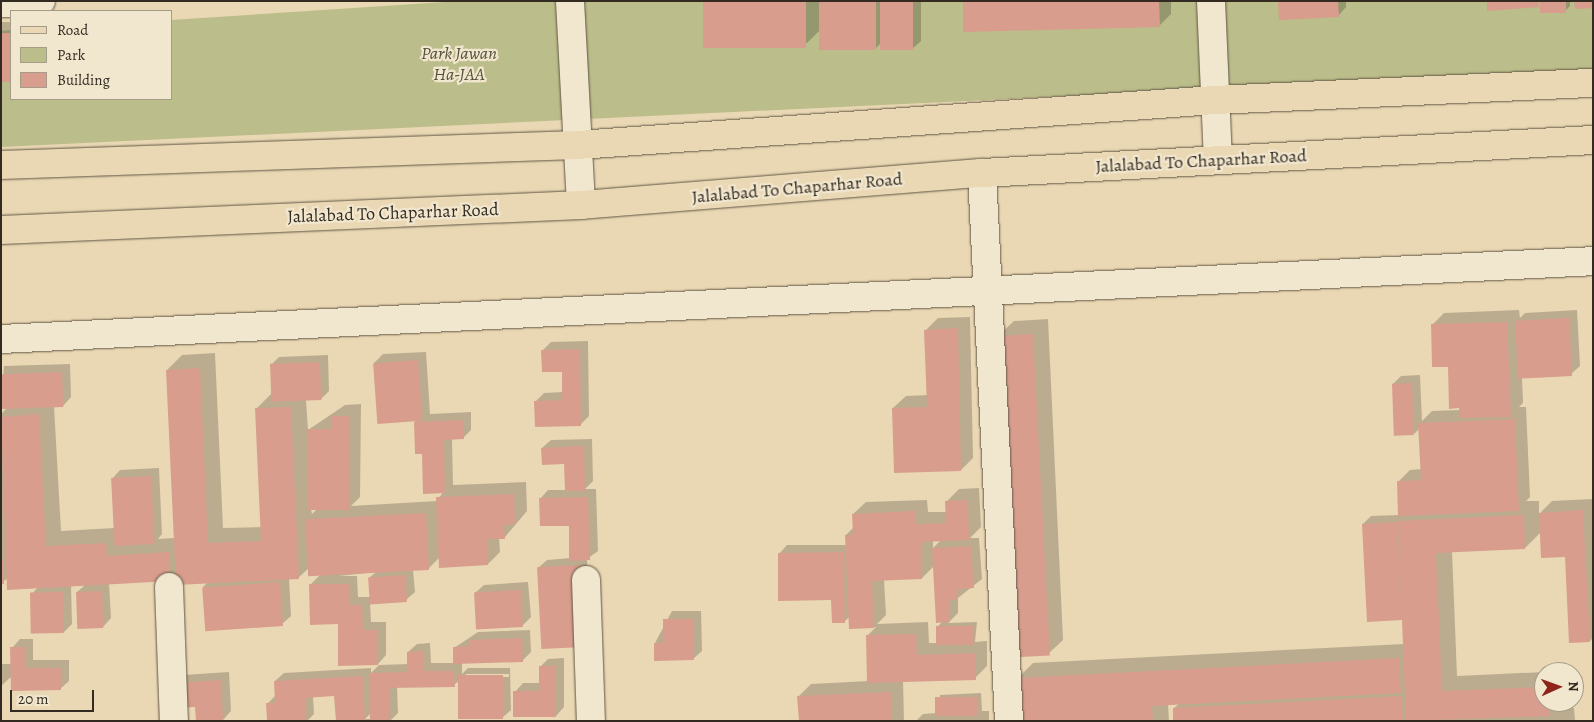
<!DOCTYPE html>
<html>
<head>
<meta charset="utf-8">
<style>
  body { margin:0 }
  #map { position:relative; width:1594px; height:722px; overflow:hidden; background:#ead8b4; font-family:Alegreya,serif }
  div>[style] { position:absolute }
  .green>* { inset:0; background:#bbbd8a }
  .shadow>* { inset:0; background:#0003; transform-origin:0 0 }
  .building>* { inset:0; background:#d89d8c; transform-origin:0 0 }
  .roads { filter:drop-shadow(0 0 1px #615646) drop-shadow(0 0 1px #615646) }
  .street>* { height:28px; margin:-14px; padding:0 14px; transform-origin:14px; border-radius:14px; background:#f1e6ce }
  .secondary>* { height:28px; margin:-14px; padding:0 14px; transform-origin:14px; border-radius:14px; background:#f1e6ce }
  .primary>* { height:28px; margin:-14px; padding:0 14px; transform-origin:14px; border-radius:14px; background:#ead8b4 }
  span { translate:-50% -50%; white-space:nowrap; text-align:center; line-height:1.15; -webkit-text-stroke:4.5px #f1e6ce; paint-order:stroke }
  .park-label { font-size:18px; color:#55503b; font-style:italic }
  .street-label { font-size:18px; color:#332b21 }
  .frame { position:absolute; inset:0; border:2px solid #332b21; pointer-events:none }
  .legend { position:absolute; left:10px; top:10px; width:162px; height:90px; box-sizing:border-box; background:#f1e6ce; border:1px solid #a59b89; margin:0; padding:6px 9px; list-style:none; font-size:15px; color:#332b21 }
  .legend li { display:flex; align-items:center; gap:10px; height:25px }
  .legend b { width:25px; border:1px solid #a59b89 }
  .north { position:absolute; left:1534px; top:662px; width:50px; height:50px; box-sizing:border-box; background:#f1e6ce; border:1px solid #a59b89; border-radius:50%; rotate:88deg; font-size:14px; font-weight:700; line-height:20px; text-align:center; color:#332b21 }
  .north::after { content:''; display:block; margin:auto; width:18px; height:22px; background:#8f2418; clip-path:polygon(50% 0,100% 100%,50% 72%,0 100%) }
  .scale { position:absolute; left:10px; top:690px; width:84px; height:22px; box-sizing:border-box; border:2px solid #332b21; border-top:0; padding-left:6px; font-size:15px; line-height:18px; white-space:nowrap; color:#332b21; -webkit-text-stroke:4px #f1e6ce; paint-order:stroke }
</style>
</head>
<body>
<div id="map">
  <div class="green">
    <div style="clip-path:polygon(460px 1px,1593px 1px,1593px 71px,1px 147px,1px 31px,11px 30px,11px 99px,171px 99px,171px 20px)"></div>
  </div>
  <div class="shadow">
    <div style="clip-path:polygon(704px 1px,921px 1px,921px 41px,912px 49px,881px 43px,876px 48px,820px 30px,807px 43px)"></div>
    <div style="clip-path:polygon(964px 1px,1171px 1px,1171px 14px,1159px 26px)"></div>
    <div style="clip-path:polygon(1279px 1px,1346px 1px,1346px 7px,1338px 16px)"></div>
    <div style="clip-path:polygon(1488px 1px,1570px 1px,1570px 6px,1566px 10px,1541px 2px)"></div>
    <div style="left:11px;top:22px;width:59px;height:10px;rotate:90deg"></div>
    <div style="clip-path:polygon(1519px 310px,1520px 318px,1525px 313px,1577px 310px,1580px 366px,1571px 374px,1522px 377px,1523px 403px,1519px 407px,1526px 407px,1530px 497px,1526px 501px,1539px 501px,1539px 514px,1552px 501px,1593px 499px,1593px 638px,1590px 641px,1566px 556px,1541px 532px,1525px 548px,1452px 551px,1457px 676px,1544px 672px,1544px 702px,1562px 702px,1554px 709px,1574px 708px,1575px 721px,1175px 721px,1174px 708px,1180px 703px,1168px 704px,1169px 721px,1020px 721px,1018px 678px,1033px 663px,1404px 644px,1403px 617px,1363px 524px,1371px 516px,1400px 515px,1398px 482px,1410px 470px,1422px 469px,1420px 428px,1414px 434px,1393px 384px,1401px 376px,1420px 375px,1422px 421px,1432px 411px,1460px 410px,1449px 366px,1432px 325px,1444px 313px)"></div>
    <div style="clip-path:polygon(970px 317px,973px 458px,961px 470px,893px 408px,906px 396px,928px 395px,926px 330px,938px 318px)"></div>
    <div style="clip-path:polygon(1048px 319px,1063px 640px,1047px 655px,998px 336px,1014px 321px)"></div>
    <div style="clip-path:polygon(588px 341px,589px 416px,581px 424px,536px 401px,544px 393px,563px 392px,563px 370px,543px 350px,551px 342px)"></div>
    <div style="clip-path:polygon(evenodd,426px 352px,430px 414px,471px 412px,471px 430px,463px 438px,452px 439px,453px 485px,526px 482px,527px 511px,505px 537px,499px 538px,500px 552px,488px 564px,440px 557px,428px 569px,413px 570px,415px 592px,406px 600px,370px 602px,371px 622px,386px 622px,386px 655px,378px 664px,311px 584px,320px 575px,309px 568px,298px 578px,289px 578px,291px 616px,282px 624px,203px 587px,208px 582px,177px 573px,170px 580px,109px 583px,111px 618px,103px 627px,77px 592px,85px 585px,71px 585px,72px 624px,64px 632px,32px 594px,38px 587px,8px 578px,1px 583px,1px 414px,8px 407px,1px 407px,4px 366px,70px 364px,71px 397px,63px 406px,54px 406px,61px 531px,114px 528px,112px 479px,120px 470px,159px 468px,162px 534px,158px 539px,175px 538px,167px 370px,182px 355px,215px 353px,223px 528px,262px 527px,256px 409px,272px 393px,271px 365px,279px 357px,328px 355px,329px 391px,321px 399px,306px 400px,308px 430px,345px 405px,361px 404px,360px 497px,351px 506px,437px 501px,443px 492px,423px 452px,416px 453px,415px 420px,374px 363px,383px 354px,426px 352px,311px 509px,317px 509px,312px 514px,311px 509px,426px 352px,376px 572px,369px 578px,370px 597px,358px 597px,357px 576px,339px 576px,376px 572px)"></div>
    <div style="clip-path:polygon(592px 439px,593px 481px,585px 489px,596px 489px,598px 551px,587px 559px,591px 638px,538px 568px,547px 560px,571px 558px,570px 524px,540px 499px,548px 490px,566px 490px,565px 463px,542px 448px,551px 440px)"></div>
    <div style="clip-path:polygon(evenodd,979px 488px,981px 527px,970px 538px,979px 538px,982px 579px,958px 598px,958px 613px,948px 623px,977px 622px,975px 642px,987px 641px,987px 666px,975px 678px,903px 680px,904px 721px,800px 721px,799px 696px,811px 684px,869px 681px,867px 636px,876px 627px,850px 628px,850px 616px,844px 622px,833px 599px,779px 554px,787px 545px,847px 545px,846px 535px,854px 527px,853px 514px,866px 502px,927px 500px,928px 512px,947px 512px,947px 501px,959px 489px,979px 488px,941px 540px,933px 548px,933px 541px,941px 540px,979px 488px,934px 566px,943px 621px,937px 627px,938px 643px,929px 643px,928px 622px,877px 624px,886px 615px,884px 580px,922px 578px,934px 566px)"></div>
    <div style="clip-path:polygon(528px 582px,531px 617px,522px 626px,475px 593px,484px 585px)"></div>
    <div style="clip-path:polygon(672px 611px,701px 611px,702px 651px,693px 659px,655px 643px)"></div>
    <div style="clip-path:polygon(evenodd,530px 630px,531px 652px,522px 661px,462px 663px,462px 674px,468px 668px,510px 668px,511px 710px,502px 718px,460px 680px,454px 685px,397px 686px,398px 713px,390px 721px,328px 721px,337px 720px,335px 695px,313px 696px,314px 714px,307px 721px,269px 721px,267px 704px,276px 695px,275px 681px,284px 673px,371px 668px,371px 673px,379px 665px,409px 664px,408px 652px,417px 644px,430px 643px,431px 663px,454px 663px,454px 648px,478px 632px,530px 630px,466px 674px,509px 674px,509px 677px,466px 677px,466px 674px,530px 630px,371px 713px,371px 719px,365px 719px,371px 713px)"></div>
    <div style="clip-path:polygon(20px 639px,33px 639px,33px 660px,69px 660px,69px 681px,60px 689px,12px 676px,1px 686px,1px 664px,12px 664px,12px 648px)"></div>
    <div style="clip-path:polygon(564px 658px,564px 707px,556px 716px,515px 692px,523px 683px,540px 683px,540px 667px,548px 659px)"></div>
    <div style="clip-path:polygon(229px 672px,231px 711px,223px 720px,197px 706px,178px 707px,184px 675px)"></div>
    <div style="clip-path:polygon(981px 693px,982px 711px,989px 711px,989px 721px,916px 721px,923px 714px,937px 713px,940px 695px)"></div>
  </div>
  <div class="building">
    <div style="left:703px;top:1px;width:103px;height:47px"></div>
    <div style="left:819px;top:1px;width:57px;height:49px"></div>
    <div style="left:880px;top:1px;width:33px;height:49px"></div>
    <div style="clip-path:polygon(963px 1px,1159px 1px,1160px 27px,963px 32px)"></div>
    <div style="clip-path:polygon(1278px 1px,1338px 1px,1339px 17px,1279px 20px)"></div>
    <div style="clip-path:polygon(1487px 1px,1538px 1px,1539px 7px,1487px 11px)"></div>
    <div style="left:1540px;top:1px;width:26px;height:12px"></div>
    <div style="clip-path:polygon(1574px 1px,1593px 1px,1593px 8px,1575px 9px)"></div>
    <div style="left:11px;top:33px;width:49px;height:10px;rotate:90deg"></div>
    <div style="left:1569px;top:318px;width:58px;height:54px;rotate:87deg"></div>
    <div style="clip-path:polygon(1507px 322px,1511px 417px,1459px 418px,1459px 408px,1449px 409px,1448px 367px,1432px 367px,1431px 324px)"></div>
    <div style="clip-path:polygon(958px 328px,961px 471px,894px 473px,892px 408px,927px 407px,924px 330px)"></div>
    <div style="left:1033px;top:334px;width:322px;height:36px;rotate:87deg"></div>
    <div style="clip-path:polygon(580px 349px,581px 426px,535px 427px,534px 401px,562px 400px,562px 372px,542px 372px,541px 350px)"></div>
    <div style="left:418px;top:360px;width:61px;height:45px;rotate:86deg"></div>
    <div style="left:320px;top:362px;width:38px;height:50px;rotate:88deg"></div>
    <div style="clip-path:polygon(200px 368px,208px 543px,261px 541px,255px 408px,291px 407px,299px 579px,176px 585px,166px 370px)"></div>
    <div style="left:62px;top:372px;width:35px;height:61px;rotate:88deg"></div>
    <div style="left:1412px;top:383px;width:52px;height:20px;rotate:88deg"></div>
    <div style="clip-path:polygon(39px 414px,46px 546px,106px 543px,107px 556px,169px 552px,171px 581px,7px 590px,1px 417px)"></div>
    <div style="clip-path:polygon(332px 416px,349px 416px,349px 510px,307px 510px,307px 429px,332px 429px)"></div>
    <div style="clip-path:polygon(1515px 419px,1519px 511px,1398px 516px,1397px 481px,1421px 480px,1418px 423px)"></div>
    <div style="clip-path:polygon(463px 420px,464px 439px,444px 440px,445px 493px,423px 494px,422px 454px,415px 454px,414px 422px)"></div>
    <div style="clip-path:polygon(584px 446px,585px 491px,565px 491px,564px 464px,542px 465px,541px 448px)"></div>
    <div style="left:151px;top:476px;width:68px;height:40px;rotate:87deg"></div>
    <div style="clip-path:polygon(514px 494px,515px 524px,504px 525px,505px 539px,487px 539px,488px 565px,439px 568px,436px 497px)"></div>
    <div style="clip-path:polygon(588px 497px,590px 560px,569px 561px,569px 526px,540px 526px,539px 498px)"></div>
    <div style="clip-path:polygon(968px 500px,969px 540px,921px 542px,922px 579px,872px 581px,874px 628px,849px 629px,845px 535px,853px 534px,852px 514px,915px 511px,916px 524px,946px 523px,945px 501px)"></div>
    <div style="clip-path:polygon(1583px 510px,1590px 642px,1569px 643px,1565px 557px,1541px 558px,1539px 513px)"></div>
    <div style="left:426px;top:513px;width:57px;height:121px;rotate:87deg"></div>
    <div style="clip-path:polygon(1524px 515px,1525px 549px,1436px 553px,1442px 691px,1544px 687px,1550px 716px,1406px 721px,1402px 620px,1367px 622px,1362px 524px,1397px 522px,1402px 617px,1398px 521px)"></div>
    <div style="clip-path:polygon(971px 546px,974px 588px,957px 589px,958px 599px,950px 600px,950px 622px,936px 623px,932px 548px)"></div>
    <div style="clip-path:polygon(844px 552px,845px 623px,832px 623px,831px 600px,778px 601px,778px 553px)"></div>
    <div style="clip-path:polygon(1px 561px,3px 561px,4px 584px,1px 584px)"></div>
    <div style="left:579px;top:565px;width:82px;height:42px;rotate:87deg"></div>
    <div style="left:405px;top:575px;width:27px;height:37px;rotate:86deg"></div>
    <div style="left:280px;top:582px;width:44px;height:78px;rotate:86deg"></div>
    <div style="clip-path:polygon(309px 584px,349px 584px,350px 605px,362px 605px,363px 630px,378px 630px,378px 665px,338px 666px,338px 624px,310px 625px)"></div>
    <div style="left:521px;top:590px;width:37px;height:47px;rotate:87deg"></div>
    <div style="left:102px;top:591px;width:37px;height:26px;rotate:88deg"></div>
    <div style="left:63px;top:592px;width:41px;height:33px;rotate:89deg"></div>
    <div style="clip-path:polygon(663px 619px,693px 619px,694px 660px,654px 661px,654px 643px,663px 643px)"></div>
    <div style="left:936px;top:626px;width:38px;height:19px"></div>
    <div style="clip-path:polygon(916px 634px,917px 655px,975px 653px,976px 680px,867px 683px,866px 635px)"></div>
    <div style="clip-path:polygon(522px 638px,523px 662px,453px 664px,453px 647px,469px 646px,469px 640px)"></div>
    <div style="clip-path:polygon(10px 647px,25px 647px,26px 668px,61px 668px,61px 690px,11px 691px)"></div>
    <div style="clip-path:polygon(423px 651px,423px 671px,454px 671px,455px 687px,389px 688px,390px 721px,370px 721px,369px 673px,407px 672px,407px 652px)"></div>
    <div style="clip-path:polygon(1399px 658px,1401px 693px,1152px 706px,1153px 721px,1019px 721px,1017px 678px)"></div>
    <div style="clip-path:polygon(539px 666px,556px 666px,556px 717px,513px 717px,513px 691px,539px 691px)"></div>
    <div style="left:503px;top:675px;width:44px;height:45px;rotate:90deg"></div>
    <div style="clip-path:polygon(363px 676px,365px 721px,336px 721px,334px 696px,305px 698px,306px 721px,267px 721px,266px 703px,275px 703px,274px 681px)"></div>
    <div style="clip-path:polygon(221px 680px,223px 721px,196px 721px,195px 707px,176px 708px,175px 683px)"></div>
    <div style="clip-path:polygon(891px 692px,892px 721px,799px 721px,797px 696px)"></div>
    <div style="clip-path:polygon(1402px 696px,1403px 721px,1173px 721px,1173px 708px)"></div>
    <div style="left:978px;top:697px;width:19px;height:43px;rotate:90deg"></div>
  </div>
  <div class="roads">
    <div class="street">
      <div style="left:570px;top:1px;width:204px;rotate:86.9deg"></div>
      <div style="left:1px;top:3px;width:40px;rotate:-2.9deg"></div>
      <div style="left:982px;top:173px;width:549px;rotate:87.18deg"></div>
      <div style="left:1px;top:339px;width:1594px;rotate:-2.8deg"></div>
      <div style="left:586px;top:580px;width:141px;rotate:88deg"></div>
      <div style="left:169px;top:587px;width:134px;rotate:87.9deg"></div>
    </div>
    <div class="secondary">
      <div style="left:1211px;top:1px;width:159px;rotate:87.5deg"></div>
    </div>
    <div class="primary">
      <div style="left:1px;top:165px;width:577px;rotate:-1.99deg"></div>
      <div style="left:578px;top:145px;width:639px;rotate:-4.04deg"></div>
      <div style="left:1215px;top:100px;width:378px;rotate:-2.6deg"></div>
      <div style="left:1px;top:230px;width:581px;rotate:-2.47deg"></div>
      <div style="left:581px;top:205px;width:402px;rotate:-4.6deg"></div>
      <div style="left:982px;top:173px;width:612px;rotate:-3.09deg"></div>
    </div>
  </div>
  <div class="park-label">
    <span style="left:459px;top:64px">Park Jawan<br>Ha-JAA</span>
  </div>
  <div class="street-label">
    <span style="left:1201px;top:161px;rotate:-3deg">Jalalabad To Chaparhar Road</span>
    <span style="left:797px;top:188px;rotate:-5deg">Jalalabad To Chaparhar Road</span>
    <span style="left:393px;top:213px;rotate:-2deg">Jalalabad To Chaparhar Road</span>
  </div>
  <div class="frame"></div>
  <ul class="legend">
  <li><b style="height:6px;background:#ead8b4"></b>Road</li>
  <li><b style="height:14px;background:#bbbd8a"></b>Park</li>
  <li><b style="height:14px;background:#d89d8c"></b>Building</li>
  </ul>
  <div class="north">N</div>
  <div class="scale">20 m</div>
</div>
</body>
</html>
